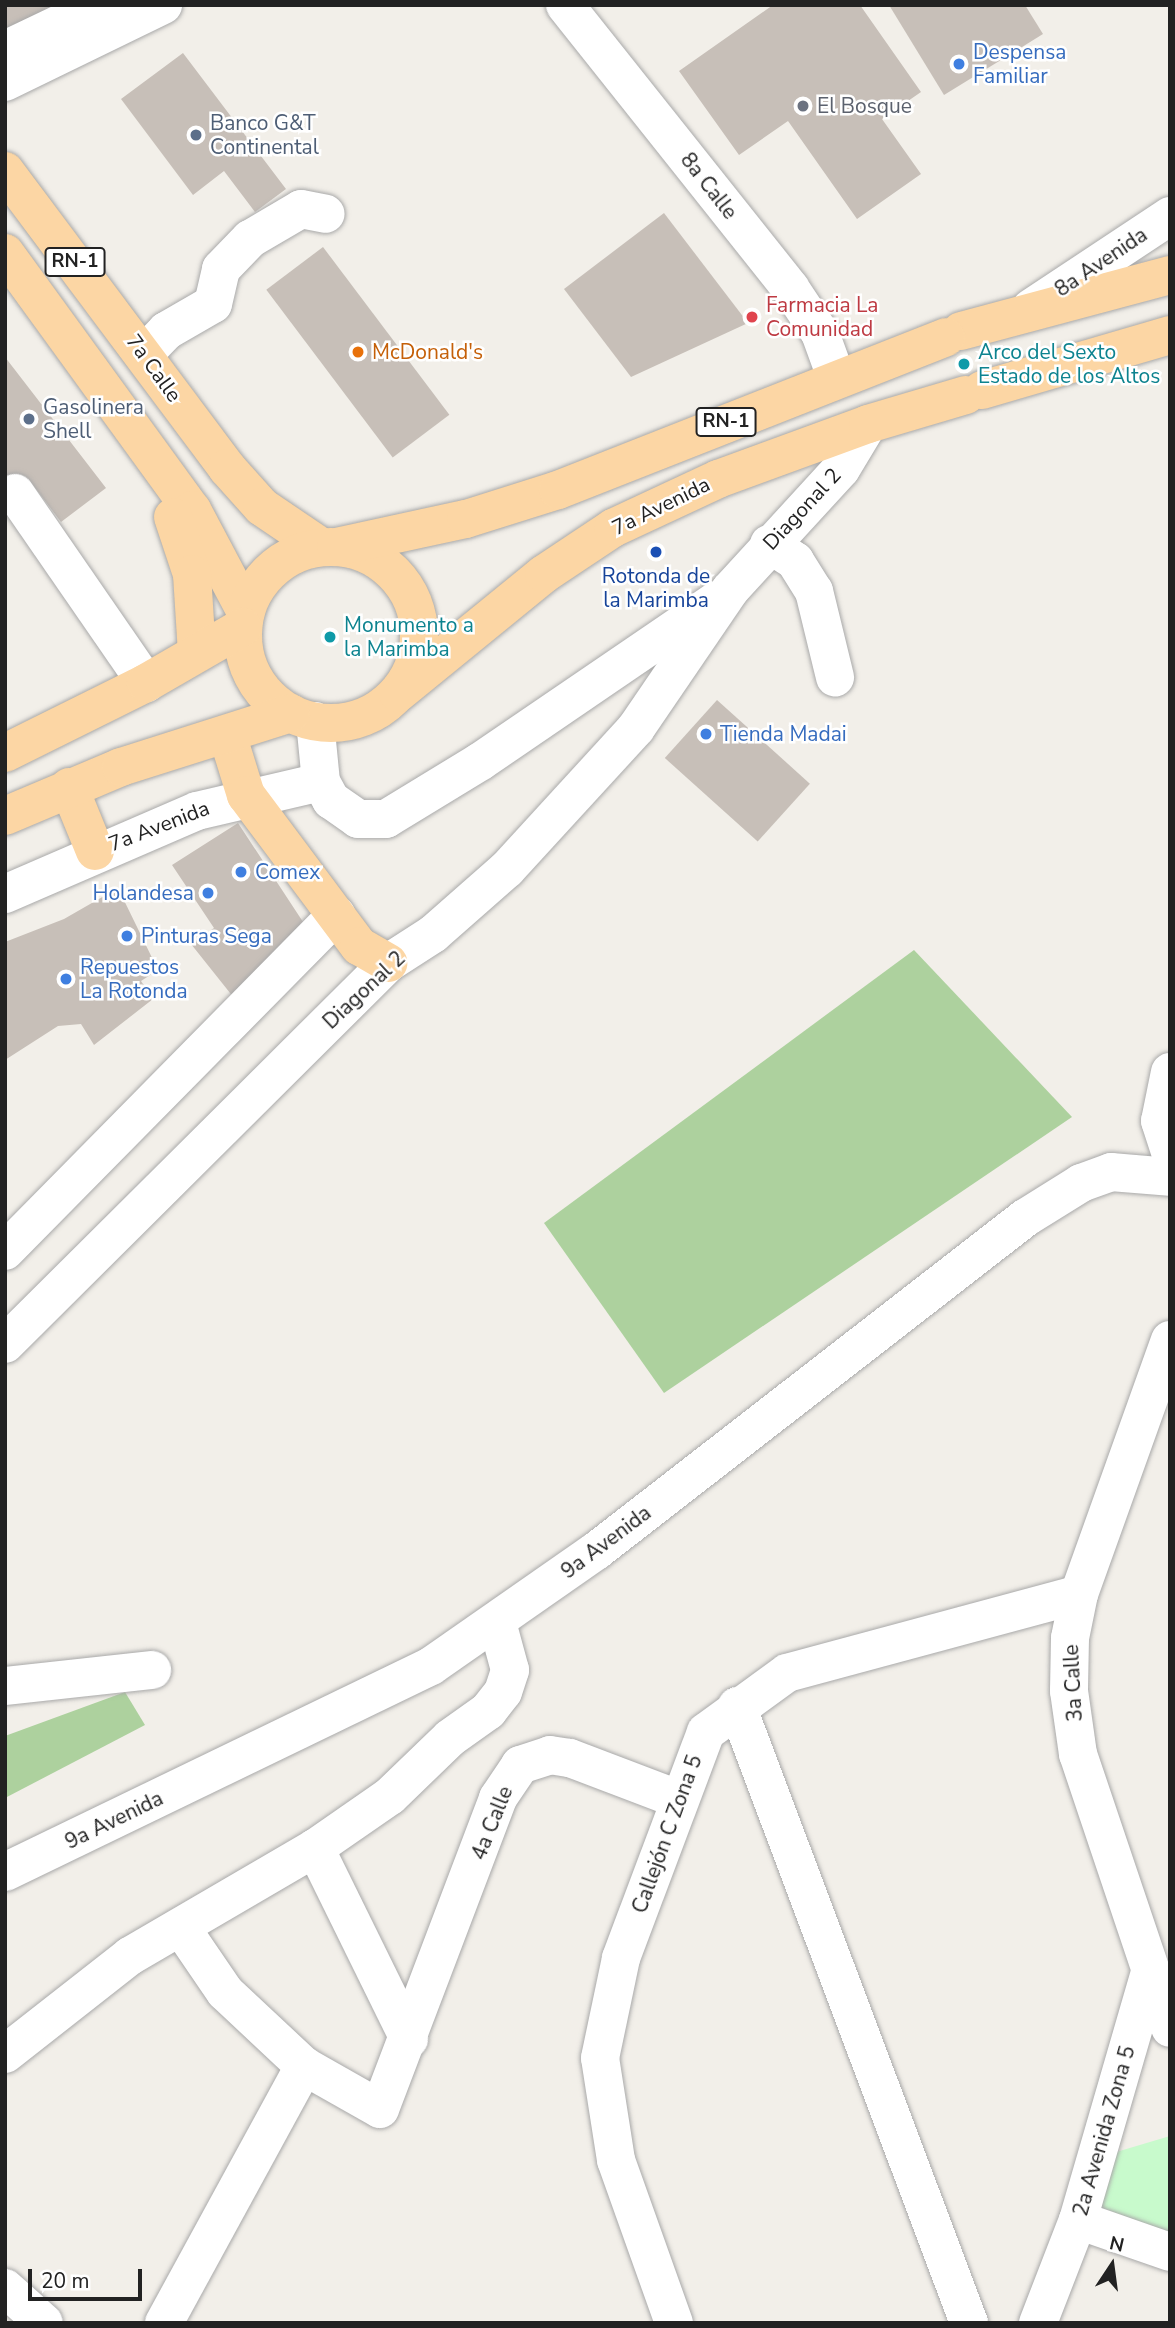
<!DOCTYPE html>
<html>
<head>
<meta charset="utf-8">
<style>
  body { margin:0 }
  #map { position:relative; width:1175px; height:2328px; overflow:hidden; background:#f2efe9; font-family:"Nunito Sans",sans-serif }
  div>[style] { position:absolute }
  .forest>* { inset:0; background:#add19e }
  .park>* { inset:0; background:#c8facc }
  .building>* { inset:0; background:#c7bfb8; transform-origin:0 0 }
  .roads { filter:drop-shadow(0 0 2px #a9a9a9) drop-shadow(0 0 2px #a9a9a9) }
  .minor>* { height:38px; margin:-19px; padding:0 19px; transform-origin:19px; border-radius:19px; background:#fff }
  .major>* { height:38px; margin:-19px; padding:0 19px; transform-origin:19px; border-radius:19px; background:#fcd6a4 }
  .major>.ring { margin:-19px; padding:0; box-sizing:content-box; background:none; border:38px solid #fcd6a4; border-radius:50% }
  .dots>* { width:19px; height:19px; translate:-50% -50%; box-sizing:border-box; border:4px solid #fff; border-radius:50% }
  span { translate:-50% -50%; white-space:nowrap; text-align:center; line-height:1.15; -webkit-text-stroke:5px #fff; paint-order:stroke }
  .shield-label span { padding:2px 5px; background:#fff; border:2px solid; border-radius:5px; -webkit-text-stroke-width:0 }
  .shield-label { font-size:19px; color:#222; font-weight:700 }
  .shop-label { font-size:21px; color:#366cbe }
  .left { translate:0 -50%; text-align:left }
  .right { translate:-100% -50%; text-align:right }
  .worship-label { font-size:21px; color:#5b616d }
  .service-label { font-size:21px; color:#4e5e75 }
  .street-label { font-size:21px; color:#222 }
  .health-label { font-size:21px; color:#be3a42 }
  .food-label { font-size:21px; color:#c56008 }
  .culture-label { font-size:21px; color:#0d838f }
  .transit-label { font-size:21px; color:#164399 }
  .frame { position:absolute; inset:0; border:7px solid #222; pointer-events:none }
  .north { position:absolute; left:1077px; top:2230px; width:70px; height:70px; -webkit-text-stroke:5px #fff; paint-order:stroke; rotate:13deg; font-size:19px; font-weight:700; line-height:28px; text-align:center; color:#222 }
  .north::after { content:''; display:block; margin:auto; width:24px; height:32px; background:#222; clip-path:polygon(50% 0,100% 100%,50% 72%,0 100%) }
  .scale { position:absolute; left:28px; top:2269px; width:114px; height:32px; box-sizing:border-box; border:4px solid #222; border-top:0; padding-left:9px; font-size:21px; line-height:24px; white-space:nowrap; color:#222; -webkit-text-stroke:5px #fff; paint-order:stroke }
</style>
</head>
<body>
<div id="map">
  <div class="forest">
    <div style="clip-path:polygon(914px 950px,1072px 1117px,664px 1393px,544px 1223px)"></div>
    <div style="clip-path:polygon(125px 1692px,145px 1725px,5px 1798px,5px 1736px)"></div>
  </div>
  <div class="park">
    <div style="clip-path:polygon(1170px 2136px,1170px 2233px,1097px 2206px,1113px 2153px)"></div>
  </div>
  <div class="building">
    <div style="clip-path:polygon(5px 5px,57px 5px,5px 35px)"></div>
    <div style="clip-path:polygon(773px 5px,860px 5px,921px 92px,882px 119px,921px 174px,857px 219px,788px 121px,739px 155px,679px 71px)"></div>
    <div style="clip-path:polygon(889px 5px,1025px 5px,1043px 34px,944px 95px)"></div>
    <div style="clip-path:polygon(183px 53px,286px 189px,255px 212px,224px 171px,193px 195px,121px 99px)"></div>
    <div style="clip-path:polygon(664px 213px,748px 323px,631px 377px,564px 289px)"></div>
    <div style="left:323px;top:247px;width:210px;height:71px;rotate:53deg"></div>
    <div style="clip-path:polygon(5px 357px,106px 488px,61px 522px,30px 481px,5px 501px)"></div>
    <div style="left:717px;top:700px;width:125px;height:78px;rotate:42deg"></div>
    <div style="clip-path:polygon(238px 823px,307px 928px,238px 1003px,191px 944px,214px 928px,172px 865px)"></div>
    <div style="clip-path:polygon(118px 888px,158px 970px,141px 981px,153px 999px,94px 1045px,81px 1024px,58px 1026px,5px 1060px,5px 942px,64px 919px)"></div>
  </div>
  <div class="roads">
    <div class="minor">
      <div style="left:565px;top:5px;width:362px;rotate:51.5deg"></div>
      <div style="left:790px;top:288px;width:54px;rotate:56.3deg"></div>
      <div style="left:820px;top:333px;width:47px;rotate:70deg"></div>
      <div style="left:5px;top:50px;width:104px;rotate:-25.6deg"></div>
      <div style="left:5px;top:82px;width:176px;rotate:-26deg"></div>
      <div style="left:1031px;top:308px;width:167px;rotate:-33.5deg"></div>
      <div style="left:144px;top:354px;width:32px;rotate:-46deg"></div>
      <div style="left:166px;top:331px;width:54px;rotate:-29.9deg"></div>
      <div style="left:213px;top:304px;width:36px;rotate:-77deg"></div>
      <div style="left:221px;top:269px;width:42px;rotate:-46deg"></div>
      <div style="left:250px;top:239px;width:59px;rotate:-30.5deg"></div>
      <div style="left:301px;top:209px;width:25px;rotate:11deg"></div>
      <div style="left:15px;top:493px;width:231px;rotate:55.4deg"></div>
      <div style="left:769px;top:544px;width:31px;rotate:33deg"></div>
      <div style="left:795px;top:561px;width:36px;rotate:58deg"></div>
      <div style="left:814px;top:591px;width:89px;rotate:76.3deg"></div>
      <div style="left:315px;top:721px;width:61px;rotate:84.4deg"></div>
      <div style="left:321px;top:782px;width:21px;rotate:61deg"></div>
      <div style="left:331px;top:800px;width:33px;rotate:35deg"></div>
      <div style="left:358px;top:819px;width:28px"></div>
      <div style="left:386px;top:819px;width:111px;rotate:-31.4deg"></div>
      <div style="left:481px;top:761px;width:286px;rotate:-34.3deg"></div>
      <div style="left:5px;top:894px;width:209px;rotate:-23.4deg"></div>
      <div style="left:197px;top:811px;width:127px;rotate:-13.2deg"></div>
      <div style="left:1170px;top:1072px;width:50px;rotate:101.5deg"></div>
      <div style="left:1160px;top:1121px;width:32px;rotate:72deg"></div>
      <div style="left:5px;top:1251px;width:472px;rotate:-45.4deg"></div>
      <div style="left:1170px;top:1340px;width:270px;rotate:109.7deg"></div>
      <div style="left:1079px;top:1594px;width:45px;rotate:101.6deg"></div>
      <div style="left:1070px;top:1638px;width:53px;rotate:91.1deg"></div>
      <div style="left:1069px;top:1691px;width:64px;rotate:81.9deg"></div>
      <div style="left:1078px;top:1754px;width:289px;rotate:71.4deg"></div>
      <div style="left:5px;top:1344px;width:540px;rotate:-44.85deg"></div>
      <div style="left:388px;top:963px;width:54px;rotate:-32.8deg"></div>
      <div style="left:433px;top:934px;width:98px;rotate:-41.3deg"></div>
      <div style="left:507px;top:869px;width:191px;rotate:-47.5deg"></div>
      <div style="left:636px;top:728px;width:167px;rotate:-55.7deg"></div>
      <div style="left:730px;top:590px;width:164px;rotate:-47.5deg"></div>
      <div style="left:841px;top:469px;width:52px;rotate:-59deg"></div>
      <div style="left:5px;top:1686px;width:148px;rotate:-6.2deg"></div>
      <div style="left:737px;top:1706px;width:659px;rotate:69.39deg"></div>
      <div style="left:315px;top:1848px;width:213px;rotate:63.8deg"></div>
      <div style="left:5px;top:1872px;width:473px;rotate:-25.8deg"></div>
      <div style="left:431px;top:1666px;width:201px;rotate:-34.9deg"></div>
      <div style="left:596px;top:1551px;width:543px;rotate:-37.82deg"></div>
      <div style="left:1025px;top:1218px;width:66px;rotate:-32deg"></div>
      <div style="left:1081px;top:1183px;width:32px;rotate:-20deg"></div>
      <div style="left:1111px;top:1172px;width:59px;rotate:4.8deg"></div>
      <div style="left:182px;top:1929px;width:76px;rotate:55.7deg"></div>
      <div style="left:225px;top:1992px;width:108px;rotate:43.1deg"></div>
      <div style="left:304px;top:2066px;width:87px;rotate:29.5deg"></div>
      <div style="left:380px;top:2109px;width:333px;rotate:-69.2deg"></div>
      <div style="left:498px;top:1798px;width:40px;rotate:-56deg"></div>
      <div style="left:520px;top:1765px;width:32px;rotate:-18deg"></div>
      <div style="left:550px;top:1755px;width:20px;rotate:9deg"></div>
      <div style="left:570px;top:1758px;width:116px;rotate:20.8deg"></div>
      <div style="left:5px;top:2054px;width:159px;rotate:-38.1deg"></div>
      <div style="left:130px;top:1956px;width:214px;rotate:-30.3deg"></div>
      <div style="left:315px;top:1848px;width:91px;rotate:-34.7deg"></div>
      <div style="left:390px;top:1796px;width:83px;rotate:-44deg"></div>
      <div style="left:450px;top:1738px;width:47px;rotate:-35.4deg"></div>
      <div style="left:488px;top:1711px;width:24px;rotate:-52deg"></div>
      <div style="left:503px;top:1692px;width:23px;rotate:-72deg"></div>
      <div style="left:510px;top:1670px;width:50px;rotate:-105.2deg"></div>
      <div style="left:1078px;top:2220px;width:97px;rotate:19.2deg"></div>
      <div style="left:5px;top:2288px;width:52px;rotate:41.9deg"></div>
      <div style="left:164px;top:2323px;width:293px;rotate:-61.4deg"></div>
      <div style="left:674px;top:2323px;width:173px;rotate:-109.6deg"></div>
      <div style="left:616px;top:2160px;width:103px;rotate:-98.9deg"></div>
      <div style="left:600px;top:2058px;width:102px;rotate:-78.1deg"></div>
      <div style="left:621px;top:1958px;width:241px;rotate:-69.4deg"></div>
      <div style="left:706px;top:1732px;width:100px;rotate:-36.1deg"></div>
      <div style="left:787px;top:1673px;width:302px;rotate:-15.1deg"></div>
      <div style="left:1038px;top:2323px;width:110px;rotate:-68.8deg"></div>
      <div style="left:1078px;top:2220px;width:254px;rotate:-73.8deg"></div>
    </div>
    <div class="major">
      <div style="left:5px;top:171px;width:371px;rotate:53.2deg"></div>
      <div style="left:227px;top:468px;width:52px;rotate:48.1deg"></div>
      <div style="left:262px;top:507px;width:71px;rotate:34.1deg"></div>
      <div style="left:5px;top:253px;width:318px;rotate:54deg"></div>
      <div style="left:192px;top:510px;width:115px;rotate:62.1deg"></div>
      <div style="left:961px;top:331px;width:216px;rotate:-15deg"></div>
      <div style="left:982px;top:390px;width:196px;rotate:-16.3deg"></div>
      <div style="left:173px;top:517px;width:60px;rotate:71.6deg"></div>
      <div style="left:192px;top:574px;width:79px;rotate:86.4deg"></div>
      <div class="ring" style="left:243px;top:547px;width:138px;height:138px"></div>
      <div style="left:336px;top:547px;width:133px;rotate:-12.2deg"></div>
      <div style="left:466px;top:519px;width:96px;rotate:-17.5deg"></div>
      <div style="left:558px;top:490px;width:417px;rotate:-21.5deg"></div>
      <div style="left:398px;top:693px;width:188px;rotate:-39.2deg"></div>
      <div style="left:544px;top:574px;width:83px;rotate:-33.7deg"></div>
      <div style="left:613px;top:528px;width:116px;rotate:-25deg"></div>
      <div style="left:718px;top:479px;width:160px;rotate:-20.1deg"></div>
      <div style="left:868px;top:424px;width:102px;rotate:-16.5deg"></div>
      <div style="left:228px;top:737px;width:61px;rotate:72.8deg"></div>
      <div style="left:246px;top:795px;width:189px;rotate:53.2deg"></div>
      <div style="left:359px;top:946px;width:34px;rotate:30deg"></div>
      <div style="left:5px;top:753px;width:157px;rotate:-26.4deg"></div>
      <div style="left:146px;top:683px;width:112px;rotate:-30deg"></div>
      <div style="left:69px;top:787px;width:69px;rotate:67.9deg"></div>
      <div style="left:5px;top:816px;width:126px;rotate:-22.9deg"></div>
      <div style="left:121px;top:767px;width:178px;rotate:-17.6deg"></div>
    </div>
  </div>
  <div class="dots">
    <div style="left:959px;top:64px;background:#3f7fe0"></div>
    <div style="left:803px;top:106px;background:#6b7280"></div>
    <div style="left:196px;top:135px;background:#5c6f8a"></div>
    <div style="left:752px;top:317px;background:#e0444e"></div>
    <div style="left:358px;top:352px;background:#e8710a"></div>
    <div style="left:964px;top:364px;background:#0f9aa8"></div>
    <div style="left:29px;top:419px;background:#5c6f8a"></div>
    <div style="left:656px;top:552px;background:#1a4fb4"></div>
    <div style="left:330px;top:637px;background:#0f9aa8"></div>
    <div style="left:706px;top:734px;background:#3f7fe0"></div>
    <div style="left:241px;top:872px;background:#3f7fe0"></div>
    <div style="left:208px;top:893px;background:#3f7fe0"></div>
    <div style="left:127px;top:936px;background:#3f7fe0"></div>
    <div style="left:66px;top:979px;background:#3f7fe0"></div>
  </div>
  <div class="shield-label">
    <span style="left:75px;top:262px">RN-1</span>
    <span style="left:726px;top:422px">RN-1</span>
  </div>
  <div class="shop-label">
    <span class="left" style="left:973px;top:64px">Despensa<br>Familiar</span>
    <span class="left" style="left:720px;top:734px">Tienda Madai</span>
    <span class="left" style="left:255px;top:872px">Comex</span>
    <span class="right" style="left:194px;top:893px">Holandesa</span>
    <span class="left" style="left:141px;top:936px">Pinturas Sega</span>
    <span class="left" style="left:80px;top:979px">Repuestos<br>La Rotonda</span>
  </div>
  <div class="worship-label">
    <span class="left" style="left:817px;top:106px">El Bosque</span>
  </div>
  <div class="service-label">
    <span class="left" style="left:210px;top:135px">Banco G&amp;T<br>Continental</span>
    <span class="left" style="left:43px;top:419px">Gasolinera<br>Shell</span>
  </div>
  <div class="street-label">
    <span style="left:709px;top:186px;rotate:52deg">8a Calle</span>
    <span style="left:1101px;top:262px;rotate:-34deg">8a Avenida</span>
    <span style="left:154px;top:368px;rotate:54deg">7a Calle</span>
    <span style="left:661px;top:506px;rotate:-26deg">7a Avenida</span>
    <span style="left:802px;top:509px;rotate:-47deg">Diagonal 2</span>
    <span style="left:159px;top:826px;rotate:-21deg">7a Avenida</span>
    <span style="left:364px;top:990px;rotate:-43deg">Diagonal 2</span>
    <span style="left:606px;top:1542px;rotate:-37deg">9a Avenida</span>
    <span style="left:1073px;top:1683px;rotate:-93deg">3a Calle</span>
    <span style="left:114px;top:1820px;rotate:-26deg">9a Avenida</span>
    <span style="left:492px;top:1823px;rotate:-68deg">4a Calle</span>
    <span style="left:667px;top:1834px;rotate:-70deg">Callejón C Zona 5</span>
    <span style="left:1104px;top:2131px;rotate:-74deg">2a Avenida Zona 5</span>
  </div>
  <div class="health-label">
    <span class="left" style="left:766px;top:317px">Farmacia La<br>Comunidad</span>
  </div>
  <div class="food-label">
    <span class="left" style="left:372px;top:352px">McDonald's</span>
  </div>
  <div class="culture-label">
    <span class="left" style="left:978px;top:364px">Arco del Sexto<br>Estado de los Altos</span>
    <span class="left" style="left:344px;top:637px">Monumento a<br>la Marimba</span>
  </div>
  <div class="transit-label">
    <span style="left:656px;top:588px">Rotonda de<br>la Marimba</span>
  </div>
  <div class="frame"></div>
  <div class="north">N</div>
  <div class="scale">20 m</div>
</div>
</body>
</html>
